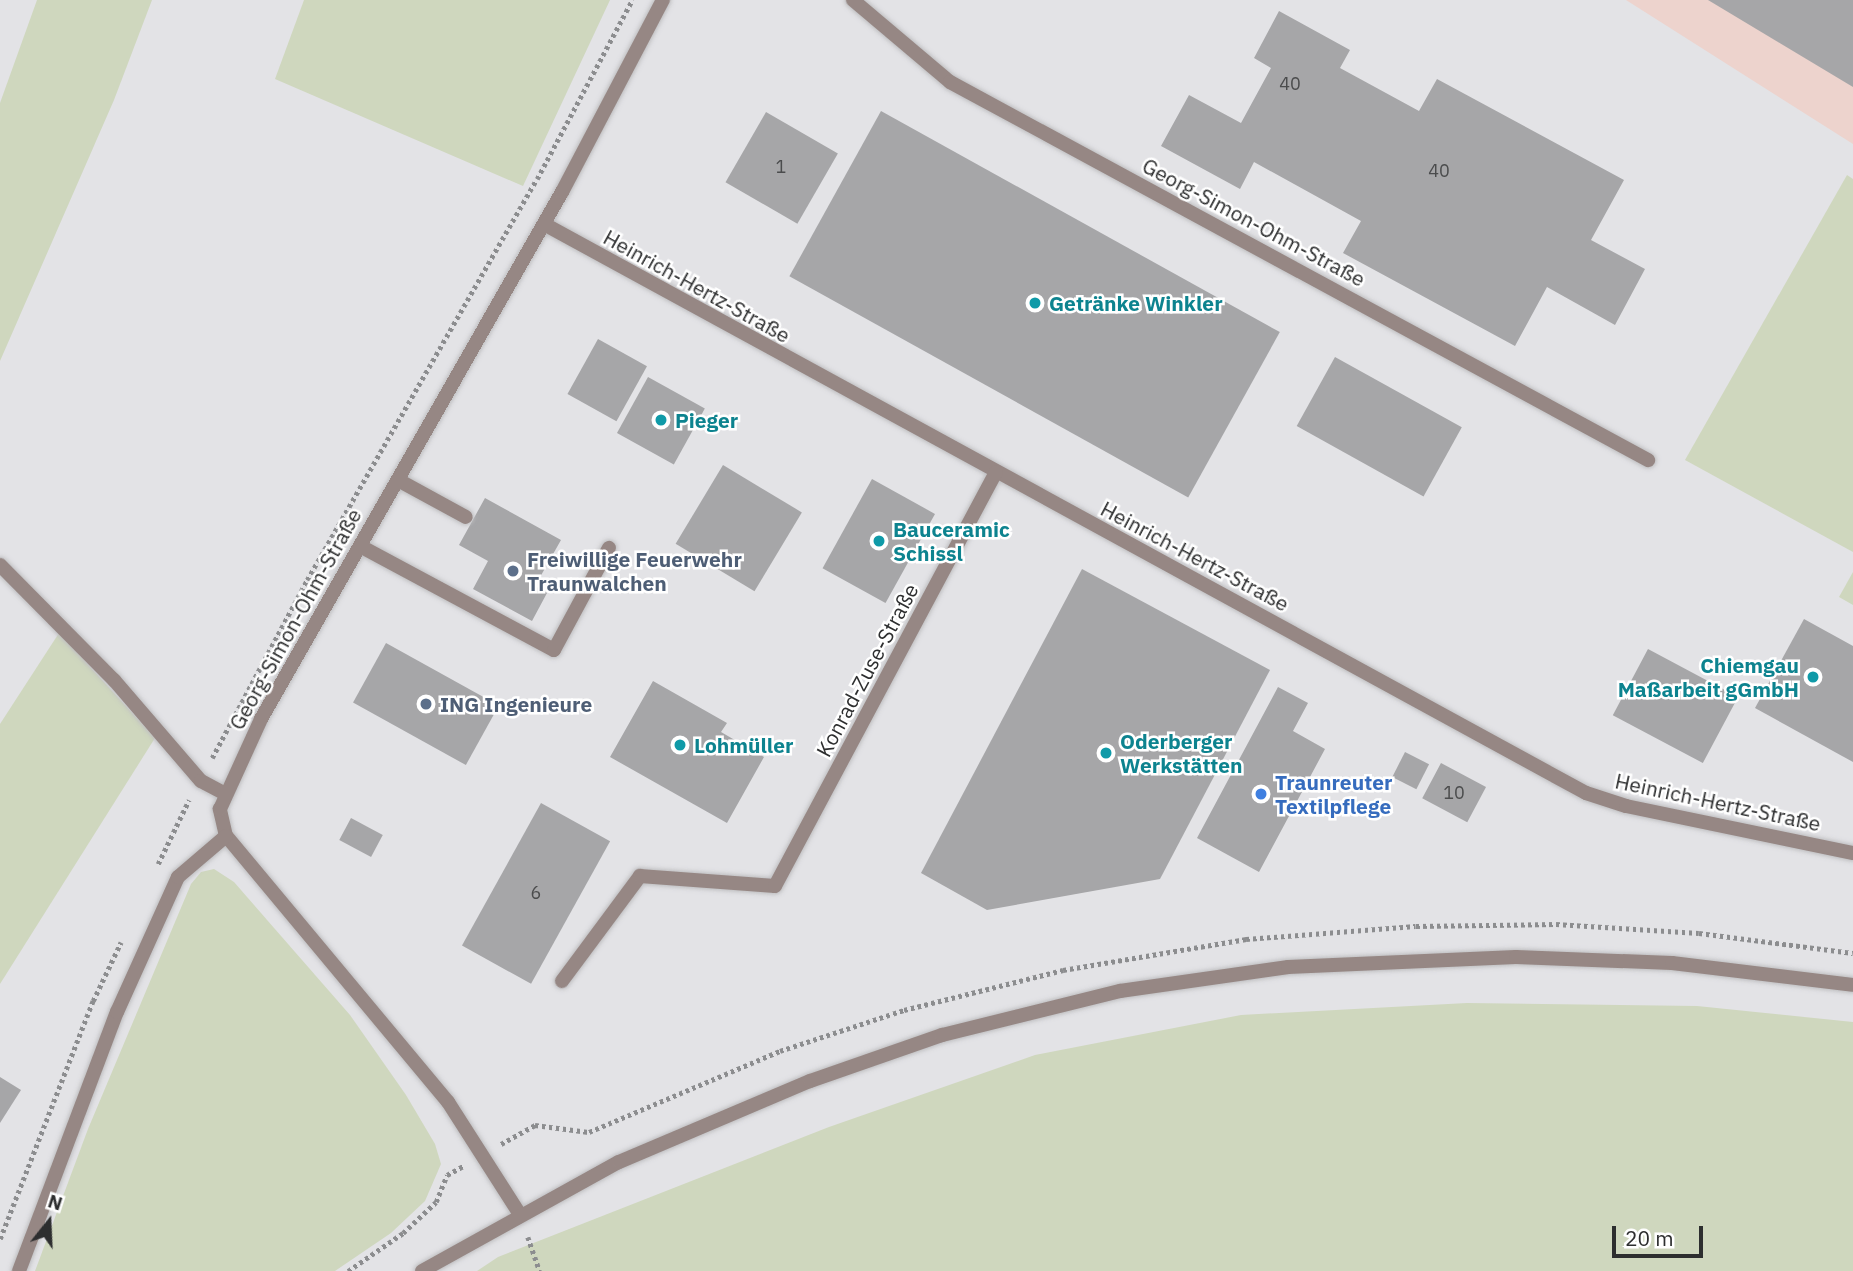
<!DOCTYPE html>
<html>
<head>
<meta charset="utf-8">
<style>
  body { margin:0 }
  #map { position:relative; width:1853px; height:1271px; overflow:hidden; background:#e3e3e6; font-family:"IBM Plex Sans",sans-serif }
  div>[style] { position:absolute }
  .industrial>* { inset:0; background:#edd3cd }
  .green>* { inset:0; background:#cfd7be }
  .building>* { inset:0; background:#a6a6a8; transform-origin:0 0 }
  .path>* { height:4.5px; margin-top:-2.25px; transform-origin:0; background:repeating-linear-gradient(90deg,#8c8d8f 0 3.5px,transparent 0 7px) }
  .roads { filter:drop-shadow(0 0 2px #bfbfc1) drop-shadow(0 0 2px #bfbfc1) }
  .service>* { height:14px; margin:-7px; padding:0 7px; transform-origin:7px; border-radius:7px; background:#968784 }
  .minor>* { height:14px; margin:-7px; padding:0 7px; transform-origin:7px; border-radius:7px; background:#968784 }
  .tertiary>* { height:14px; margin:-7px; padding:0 7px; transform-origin:7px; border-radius:7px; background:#968784 }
  .dots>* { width:19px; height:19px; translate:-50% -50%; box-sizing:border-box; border:4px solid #fff; border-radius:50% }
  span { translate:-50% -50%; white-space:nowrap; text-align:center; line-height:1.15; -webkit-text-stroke:5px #fff; paint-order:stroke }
  .number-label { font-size:18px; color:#4b4c4d }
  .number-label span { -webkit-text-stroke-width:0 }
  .street-label { font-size:21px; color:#2d2e2f }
  .culture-label { font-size:21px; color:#0d838f; font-weight:700 }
  .left { translate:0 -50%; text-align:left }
  .right { translate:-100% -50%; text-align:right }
  .service-label { font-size:21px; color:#4e5e75; font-weight:700 }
  .shop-label { font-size:21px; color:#366cbe; font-weight:700 }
  .north { position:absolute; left:14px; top:1187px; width:70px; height:70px; -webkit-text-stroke:5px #fff; paint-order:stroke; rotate:18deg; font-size:19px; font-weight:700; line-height:28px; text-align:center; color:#2d2e2f }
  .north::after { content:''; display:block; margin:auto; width:24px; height:32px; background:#2d2e2f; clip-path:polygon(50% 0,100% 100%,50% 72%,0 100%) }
  .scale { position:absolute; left:1612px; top:1226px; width:91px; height:32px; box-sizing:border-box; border:4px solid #2d2e2f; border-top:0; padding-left:9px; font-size:21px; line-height:24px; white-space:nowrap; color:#2d2e2f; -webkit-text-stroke:5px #fff; paint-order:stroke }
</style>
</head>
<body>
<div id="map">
  <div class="industrial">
    <div style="clip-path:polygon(1626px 0,1853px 0,1853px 144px)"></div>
  </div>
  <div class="green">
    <div style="clip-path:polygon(37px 0,152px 0,114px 100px,0 361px,0 103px)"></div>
    <div style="clip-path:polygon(304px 0,610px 0,523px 186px,275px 79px)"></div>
    <div style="clip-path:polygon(1847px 175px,1853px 179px,1853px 552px,1685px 460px)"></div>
    <div style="clip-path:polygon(1853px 572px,1853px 605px,1839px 597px)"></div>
    <div style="clip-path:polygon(59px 633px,155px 738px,0 984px,0 724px)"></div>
    <div style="clip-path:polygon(214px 869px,234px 882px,350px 1015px,406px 1095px,435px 1144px,441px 1164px,425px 1201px,391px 1233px,335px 1271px,35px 1271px,88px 1129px,191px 884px,201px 872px)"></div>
    <div style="clip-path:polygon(1467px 1003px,1697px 1006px,1853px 1022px,1853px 1271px,477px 1271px,498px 1257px,829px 1127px,1035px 1055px,1241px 1015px)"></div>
  </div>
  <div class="building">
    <div style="clip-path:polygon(1708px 0,1853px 0,1853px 87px)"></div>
    <div style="clip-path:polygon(1279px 11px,1350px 50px,1340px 68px,1419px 111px,1437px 79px,1624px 180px,1591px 240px,1645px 269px,1615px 325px,1547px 287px,1515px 346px,1343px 253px,1361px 221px,1254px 162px,1240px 189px,1161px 146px,1189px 95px,1241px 123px,1271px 68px,1254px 58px)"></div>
    <div style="left:881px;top:111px;width:456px;height:189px;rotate:29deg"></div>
    <div style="left:766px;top:112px;width:83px;height:81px;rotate:30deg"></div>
    <div style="left:598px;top:339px;width:56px;height:63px;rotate:29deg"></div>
    <div style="left:1335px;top:357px;width:145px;height:79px;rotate:29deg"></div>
    <div style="left:648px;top:377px;width:65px;height:64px;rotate:29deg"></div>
    <div style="left:723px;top:465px;width:92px;height:92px;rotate:31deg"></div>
    <div style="left:872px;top:479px;width:72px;height:102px;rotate:29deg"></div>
    <div style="clip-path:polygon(485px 498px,561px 540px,535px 586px,547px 593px,532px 621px,473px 589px,488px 561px,459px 545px)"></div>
    <div style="clip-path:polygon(1082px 569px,1270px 670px,1160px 879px,987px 910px,921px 873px)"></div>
    <div style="clip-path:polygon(1804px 619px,1853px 646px,1853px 762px,1755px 708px)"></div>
    <div style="left:386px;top:643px;width:129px;height:68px;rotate:29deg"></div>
    <div style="left:1648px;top:649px;width:102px;height:75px;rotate:28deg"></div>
    <div style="clip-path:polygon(653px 681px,727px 723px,721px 732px,764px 757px,727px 823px,610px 757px)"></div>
    <div style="clip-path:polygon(1278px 687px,1308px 703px,1293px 731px,1325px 749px,1259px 872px,1197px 838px)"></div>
    <div style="left:1405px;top:752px;width:27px;height:28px;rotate:27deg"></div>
    <div style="left:1441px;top:763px;width:51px;height:40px;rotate:28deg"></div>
    <div style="left:541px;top:803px;width:79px;height:163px;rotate:29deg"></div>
    <div style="left:351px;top:818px;width:36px;height:25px;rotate:28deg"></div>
    <div style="clip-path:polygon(0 1077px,21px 1090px,0 1123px)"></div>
  </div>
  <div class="path">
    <div style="left:212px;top:758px;width:202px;rotate:-61.9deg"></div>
    <div style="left:307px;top:580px;width:462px;rotate:-60.2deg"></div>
    <div style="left:537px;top:179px;width:203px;rotate:-62deg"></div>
    <div style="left:158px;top:864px;width:71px;rotate:-64.2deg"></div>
    <div style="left:501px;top:1144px;width:39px;rotate:-29deg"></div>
    <div style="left:535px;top:1125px;width:54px;rotate:7.4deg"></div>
    <div style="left:589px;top:1132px;width:207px;rotate:-23deg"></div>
    <div style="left:780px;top:1051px;width:131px;rotate:-18.3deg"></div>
    <div style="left:904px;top:1010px;width:164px;rotate:-14.1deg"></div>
    <div style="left:1063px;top:970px;width:186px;rotate:-9.6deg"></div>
    <div style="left:1246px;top:939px;width:170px;rotate:-4.4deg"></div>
    <div style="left:1416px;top:926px;width:140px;rotate:-0.8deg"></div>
    <div style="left:1556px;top:924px;width:143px;rotate:3.6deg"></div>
    <div style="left:1699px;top:933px;width:155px;rotate:7.4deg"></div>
    <div style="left:528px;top:1237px;width:36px;rotate:71deg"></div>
    <div style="left:0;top:1239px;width:256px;rotate:-68.7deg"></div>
    <div style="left:93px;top:1001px;width:65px;rotate:-64.6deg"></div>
    <div style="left:348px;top:1271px;width:67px;rotate:-34.6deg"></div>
    <div style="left:403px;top:1233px;width:45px;rotate:-43.2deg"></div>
    <div style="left:436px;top:1202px;width:29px;rotate:-68deg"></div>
    <div style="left:447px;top:1175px;width:18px;rotate:-29deg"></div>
  </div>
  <div class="roads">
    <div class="service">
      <div style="left:398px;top:480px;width:77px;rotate:28.6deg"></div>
      <div style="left:360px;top:546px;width:220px;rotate:28.2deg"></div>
      <div style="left:554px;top:650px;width:116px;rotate:-61.7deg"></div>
      <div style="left:562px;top:981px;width:131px;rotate:-53.4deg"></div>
      <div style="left:640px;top:876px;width:135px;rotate:4.2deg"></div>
    </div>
    <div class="minor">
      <div style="left:853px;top:0;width:127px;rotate:40.2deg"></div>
      <div style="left:950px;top:82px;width:794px;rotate:28.44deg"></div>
      <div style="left:544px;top:224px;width:1187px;rotate:28.64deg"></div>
      <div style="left:1586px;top:793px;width:42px;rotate:18deg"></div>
      <div style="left:1626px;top:806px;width:232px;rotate:11.7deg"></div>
      <div style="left:0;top:565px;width:162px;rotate:45.3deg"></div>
      <div style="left:114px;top:680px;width:133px;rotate:49.3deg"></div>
      <div style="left:201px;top:781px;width:27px;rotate:28deg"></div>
      <div style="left:775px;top:886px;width:469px;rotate:-61.9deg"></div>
      <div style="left:519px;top:1213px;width:132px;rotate:-122.6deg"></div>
      <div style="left:448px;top:1102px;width:346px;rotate:-129.8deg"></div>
      <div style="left:226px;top:836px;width:28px;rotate:-103deg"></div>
      <div style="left:220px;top:809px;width:99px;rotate:-65.5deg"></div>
      <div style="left:261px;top:719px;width:607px;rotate:-60.27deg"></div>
      <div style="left:562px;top:192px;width:217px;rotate:-62.3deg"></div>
      <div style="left:19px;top:1271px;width:277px;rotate:-69.3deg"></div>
      <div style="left:117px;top:1012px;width:148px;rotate:-65.7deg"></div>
      <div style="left:178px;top:877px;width:63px;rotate:-40.5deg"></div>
    </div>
    <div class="tertiary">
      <div style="left:422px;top:1271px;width:225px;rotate:-29deg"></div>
      <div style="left:619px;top:1162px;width:207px;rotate:-23deg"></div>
      <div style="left:810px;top:1081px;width:140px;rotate:-19.2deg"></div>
      <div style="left:942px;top:1035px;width:183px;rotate:-13.9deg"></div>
      <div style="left:1120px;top:991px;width:170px;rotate:-8.1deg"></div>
      <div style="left:1288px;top:967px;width:228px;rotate:-2.5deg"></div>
      <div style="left:1516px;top:957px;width:156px;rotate:2.2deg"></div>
      <div style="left:1672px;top:963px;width:182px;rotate:6.9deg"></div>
    </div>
  </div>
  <div class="dots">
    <div style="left:1035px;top:303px;background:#0f9aa8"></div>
    <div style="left:661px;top:420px;background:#0f9aa8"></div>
    <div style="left:879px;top:541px;background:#0f9aa8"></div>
    <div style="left:513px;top:571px;background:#5c6f8a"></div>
    <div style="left:1813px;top:677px;background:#0f9aa8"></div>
    <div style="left:426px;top:704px;background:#5c6f8a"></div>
    <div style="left:680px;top:745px;background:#0f9aa8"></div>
    <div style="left:1106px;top:753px;background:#0f9aa8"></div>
    <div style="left:1261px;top:794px;background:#3f7fe0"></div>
  </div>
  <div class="number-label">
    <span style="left:1290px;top:84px">40</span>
    <span style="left:781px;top:167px">1</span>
    <span style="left:1439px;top:171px">40</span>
    <span style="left:1454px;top:793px">10</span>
    <span style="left:536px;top:893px">6</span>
  </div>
  <div class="street-label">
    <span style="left:1254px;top:222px;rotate:28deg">Georg-Simon-Ohm-Straße</span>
    <span style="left:697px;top:286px;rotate:29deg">Heinrich-Hertz-Straße</span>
    <span style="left:1195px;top:556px;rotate:28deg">Heinrich-Hertz-Straße</span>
    <span style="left:295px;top:619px;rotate:-61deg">Georg-Simon-Ohm-Straße</span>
    <span style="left:867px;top:670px;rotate:-62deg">Konrad-Zuse-Straße</span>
    <span style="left:1718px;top:802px;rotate:12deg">Heinrich-Hertz-Straße</span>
  </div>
  <div class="culture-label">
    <span class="left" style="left:1049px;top:303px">Getränke Winkler</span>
    <span class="left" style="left:675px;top:420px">Pieger</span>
    <span class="left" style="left:893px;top:541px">Bauceramic<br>Schissl</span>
    <span class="right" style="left:1799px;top:677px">Chiemgau<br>Maßarbeit gGmbH</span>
    <span class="left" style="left:1120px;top:753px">Oderberger<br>Werkstätten</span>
    <span class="left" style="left:694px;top:745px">Lohmüller</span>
  </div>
  <div class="service-label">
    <span class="left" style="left:527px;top:571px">Freiwillige Feuerwehr<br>Traunwalchen</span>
    <span class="left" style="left:440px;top:704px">ING Ingenieure</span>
  </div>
  <div class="shop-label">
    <span class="left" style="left:1275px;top:794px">Traunreuter<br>Textilpflege</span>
  </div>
  <div class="north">N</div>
  <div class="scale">20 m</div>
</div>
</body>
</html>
